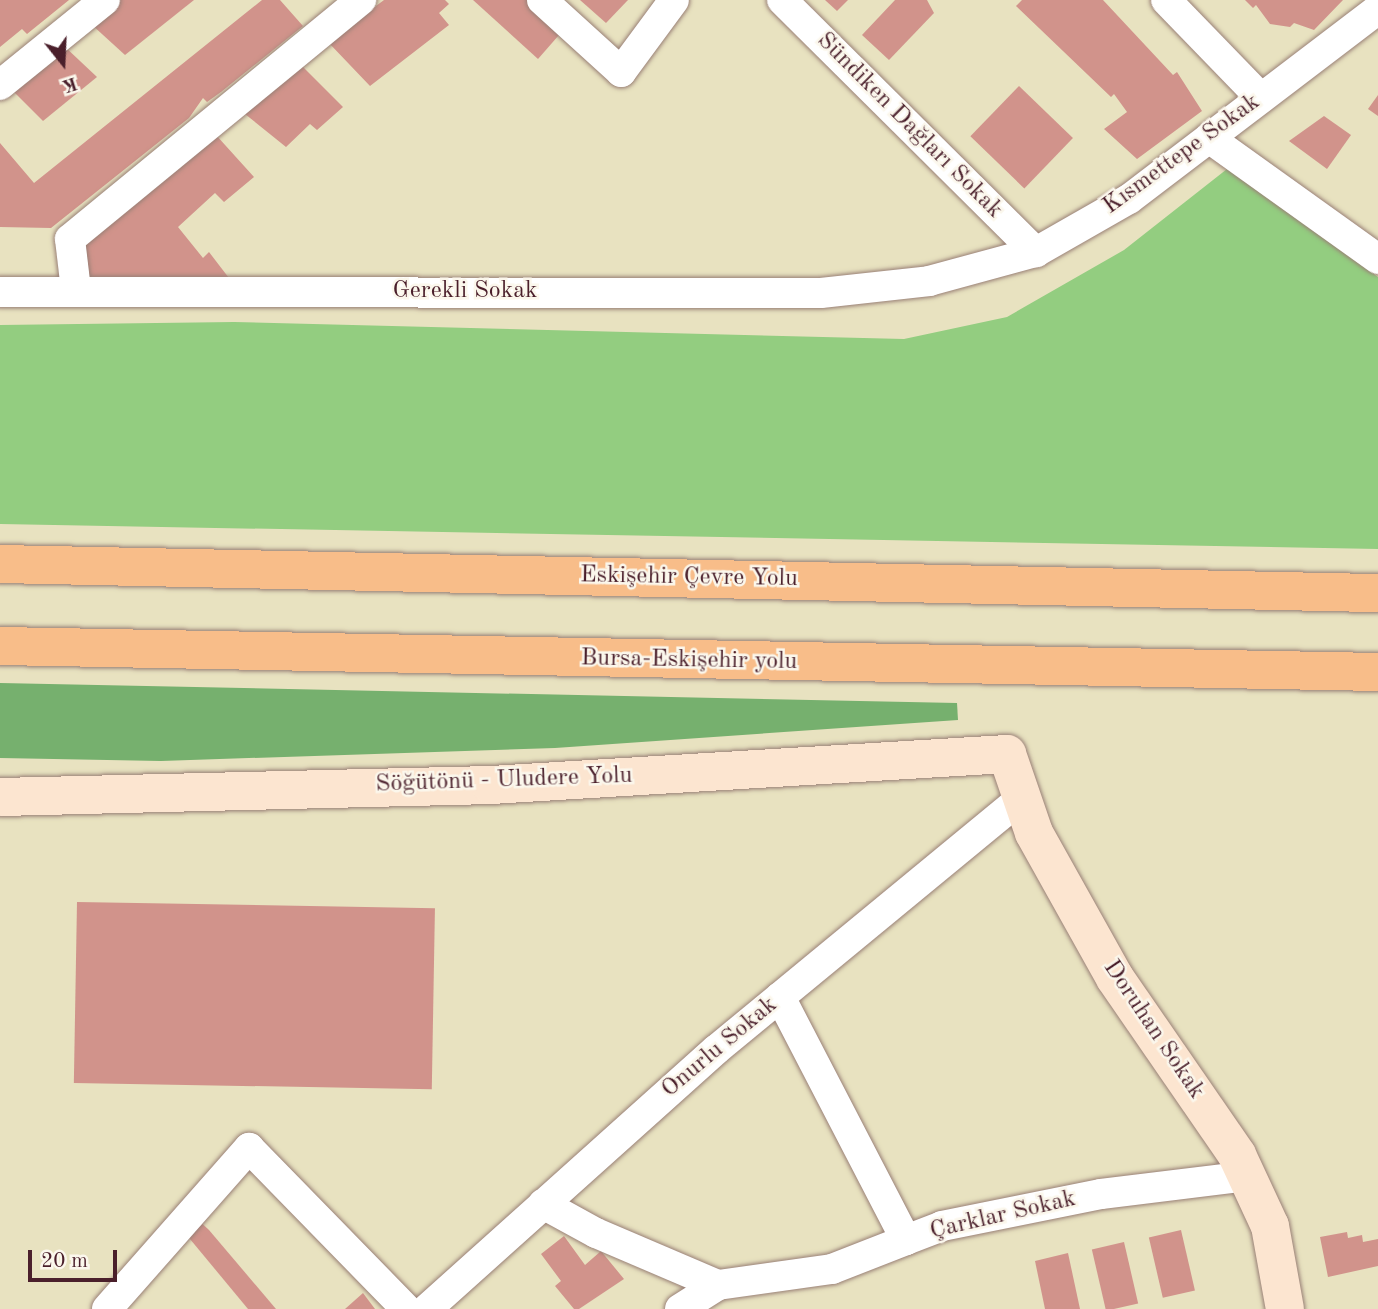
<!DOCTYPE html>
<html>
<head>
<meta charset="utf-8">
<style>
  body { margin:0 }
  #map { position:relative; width:1378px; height:1309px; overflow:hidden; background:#e8e2c0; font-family:"Old Standard TT",serif }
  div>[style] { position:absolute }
  .green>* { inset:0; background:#93cd80 }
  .forest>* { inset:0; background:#76b06e }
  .building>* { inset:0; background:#d1938b; transform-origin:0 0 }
  .roads { filter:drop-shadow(0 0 2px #998076) drop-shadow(0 0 2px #998076) }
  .street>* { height:30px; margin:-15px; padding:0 15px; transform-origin:15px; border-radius:15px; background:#fff }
  .secondary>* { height:38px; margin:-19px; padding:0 19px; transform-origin:19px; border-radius:19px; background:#fce5d0 }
  .highway>* { height:38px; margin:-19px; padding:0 19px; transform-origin:19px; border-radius:19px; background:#f8bd89 }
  span { translate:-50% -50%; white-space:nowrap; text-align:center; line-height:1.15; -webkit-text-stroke:5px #fbf7ec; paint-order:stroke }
  .street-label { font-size:24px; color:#4a1f2b }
  .north { position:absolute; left:28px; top:28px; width:70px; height:70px; -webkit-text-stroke:5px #fbf7ec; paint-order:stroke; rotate:162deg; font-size:19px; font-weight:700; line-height:28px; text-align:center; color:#4a1f2b }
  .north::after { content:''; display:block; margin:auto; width:24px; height:32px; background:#4a1f2b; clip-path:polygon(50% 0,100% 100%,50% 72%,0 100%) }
  .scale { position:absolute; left:28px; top:1250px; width:89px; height:32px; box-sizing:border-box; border:4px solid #4a1f2b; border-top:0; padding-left:9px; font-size:21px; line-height:24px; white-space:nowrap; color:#4a1f2b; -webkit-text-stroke:5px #fbf7ec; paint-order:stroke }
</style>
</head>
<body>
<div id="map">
  <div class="green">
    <div style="clip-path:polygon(1227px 169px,1378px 277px,1378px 549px,0 524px,0 325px,234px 322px,904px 339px,1007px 317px,1124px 250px)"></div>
  </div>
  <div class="forest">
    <div style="clip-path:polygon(0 683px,957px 703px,958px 720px,555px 748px,161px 761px,0 758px)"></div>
  </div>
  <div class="building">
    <div style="clip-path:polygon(0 0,69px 0,27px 34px,22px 29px,0 47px)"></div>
    <div style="clip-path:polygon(120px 0,194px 0,125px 55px,91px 24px)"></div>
    <div style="clip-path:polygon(262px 0,280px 0,303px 26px,221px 92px,207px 102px,203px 98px,189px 118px,51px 228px,0 227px,0 143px,34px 183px)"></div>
    <div style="clip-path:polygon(384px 0,445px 0,449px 4px,439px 13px,449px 25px,370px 86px,328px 42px)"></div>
    <div style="clip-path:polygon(473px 0,535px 0,566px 27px,538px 59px)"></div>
    <div style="clip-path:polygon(580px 0,628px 0,606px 23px)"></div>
    <div style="clip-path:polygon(825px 0,848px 0,837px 11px)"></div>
    <div style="clip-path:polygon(895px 0,927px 0,934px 13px,889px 60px,862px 35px)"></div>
    <div style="clip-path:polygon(1022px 0,1103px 0,1173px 75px,1177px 72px,1202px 111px,1137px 159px,1104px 129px,1127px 112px,1114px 94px,1111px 97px,1016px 6px)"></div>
    <div style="clip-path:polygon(1245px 0,1343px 0,1314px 30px,1294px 23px,1290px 27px,1270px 24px,1256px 5px,1253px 8px)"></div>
    <div style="clip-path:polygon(63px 45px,97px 77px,43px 121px,10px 88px)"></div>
    <div style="clip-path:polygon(301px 65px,343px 107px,317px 130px,310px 124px,286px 147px,245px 114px)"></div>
    <div style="left:1019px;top:86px;width:75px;height:70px;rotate:44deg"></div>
    <div style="clip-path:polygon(1378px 95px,1378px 116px,1368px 109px)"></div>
    <div style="clip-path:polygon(1324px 116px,1351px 135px,1327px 169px,1289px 141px)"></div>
    <div style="clip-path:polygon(216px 135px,254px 177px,224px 202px,215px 193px,178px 227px,203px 258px,209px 252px,232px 282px,82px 281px,83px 243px)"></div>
    <div style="left:77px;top:902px;width:358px;height:181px;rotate:1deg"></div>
    <div style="clip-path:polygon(197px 1219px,209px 1230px,276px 1309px,248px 1309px,185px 1233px)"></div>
    <div style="left:1181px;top:1230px;width:62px;height:33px;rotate:77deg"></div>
    <div style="clip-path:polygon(1347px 1232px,1348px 1238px,1362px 1235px,1363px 1242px,1378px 1239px,1378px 1266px,1328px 1277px,1320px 1237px)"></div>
    <div style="clip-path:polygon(564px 1236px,585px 1265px,601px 1251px,624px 1279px,579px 1309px,574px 1309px,555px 1286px,561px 1281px,541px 1254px)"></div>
    <div style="left:1124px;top:1242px;width:63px;height:33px;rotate:77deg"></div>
    <div style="clip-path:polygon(1068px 1253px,1080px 1309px,1045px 1309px,1035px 1261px)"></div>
    <div style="clip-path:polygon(363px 1293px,375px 1309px,345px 1309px)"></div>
  </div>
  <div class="roads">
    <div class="street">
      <div style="left:542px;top:0;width:107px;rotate:42.3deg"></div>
      <div style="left:621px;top:72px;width:89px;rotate:-53.6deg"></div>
      <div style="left:782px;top:0;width:358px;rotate:44.8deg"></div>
      <div style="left:1166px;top:0;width:136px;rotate:45.9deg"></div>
      <div style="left:0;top:85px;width:135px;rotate:-39deg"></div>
      <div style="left:1209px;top:138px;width:208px;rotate:35.6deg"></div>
      <div style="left:76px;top:290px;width:51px;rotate:-96.7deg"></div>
      <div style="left:70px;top:239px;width:377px;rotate:-39.4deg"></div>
      <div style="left:0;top:292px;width:821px;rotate:0.07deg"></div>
      <div style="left:821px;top:293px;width:109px;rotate:-6.3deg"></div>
      <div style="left:929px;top:281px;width:111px;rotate:-15.2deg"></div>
      <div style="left:1036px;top:252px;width:107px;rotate:-29.7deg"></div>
      <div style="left:1129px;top:199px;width:313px;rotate:-37.3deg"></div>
      <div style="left:780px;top:997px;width:274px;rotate:62.6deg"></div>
      <div style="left:906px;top:1240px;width:39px;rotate:-21deg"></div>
      <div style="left:942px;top:1226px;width:162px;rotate:-11.4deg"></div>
      <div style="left:1101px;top:1194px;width:147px;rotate:-7deg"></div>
      <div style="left:543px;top:1204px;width:60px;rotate:28.7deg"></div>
      <div style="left:596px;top:1233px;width:133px;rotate:23.1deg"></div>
      <div style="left:107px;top:1309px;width:215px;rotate:-48.6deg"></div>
      <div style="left:249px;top:1148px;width:225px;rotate:45.7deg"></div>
      <div style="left:427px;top:1309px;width:389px;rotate:-41.9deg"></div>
      <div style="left:717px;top:1049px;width:395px;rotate:-39.5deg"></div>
      <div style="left:680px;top:1309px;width:45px;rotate:-32.3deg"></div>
      <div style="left:718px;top:1285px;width:115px;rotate:-8deg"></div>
      <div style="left:832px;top:1269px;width:79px;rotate:-21.4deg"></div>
    </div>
    <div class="secondary">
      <div style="left:0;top:797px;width:491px;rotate:-1.4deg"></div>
      <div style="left:491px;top:785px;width:517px;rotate:-3.44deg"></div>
      <div style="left:1007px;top:754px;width:83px;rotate:71.1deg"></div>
      <div style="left:1034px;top:833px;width:166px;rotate:60.8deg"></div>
      <div style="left:1115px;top:978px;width:215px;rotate:55.4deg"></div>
      <div style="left:1237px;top:1155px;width:78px;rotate:65.1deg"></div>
      <div style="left:1270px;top:1226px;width:84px;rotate:79.8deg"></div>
    </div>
    <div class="highway">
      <div style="left:0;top:564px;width:1378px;rotate:1.21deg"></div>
      <div style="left:0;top:646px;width:1378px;rotate:1.08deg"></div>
    </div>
  </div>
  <div class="street-label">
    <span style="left:909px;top:126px;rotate:45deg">Sündiken Dağları Sokak</span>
    <span style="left:1182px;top:155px;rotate:-36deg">Kısmettepe Sokak</span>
    <span style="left:465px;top:292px">Gerekli Sokak</span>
    <span style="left:689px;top:578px;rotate:1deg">Eskişehir Çevre Yolu</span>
    <span style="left:689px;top:661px;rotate:1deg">Bursa-Eskişehir yolu</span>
    <span style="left:504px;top:781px;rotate:-2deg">Söğütönü - Uludere Yolu</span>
    <span style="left:1153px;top:1030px;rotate:56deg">Doruhan Sokak</span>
    <span style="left:720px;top:1048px;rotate:-40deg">Onurlu Sokak</span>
    <span style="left:1003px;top:1216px;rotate:-13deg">Çarklar Sokak</span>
  </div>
  <div class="north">K</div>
  <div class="scale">20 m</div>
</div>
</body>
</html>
